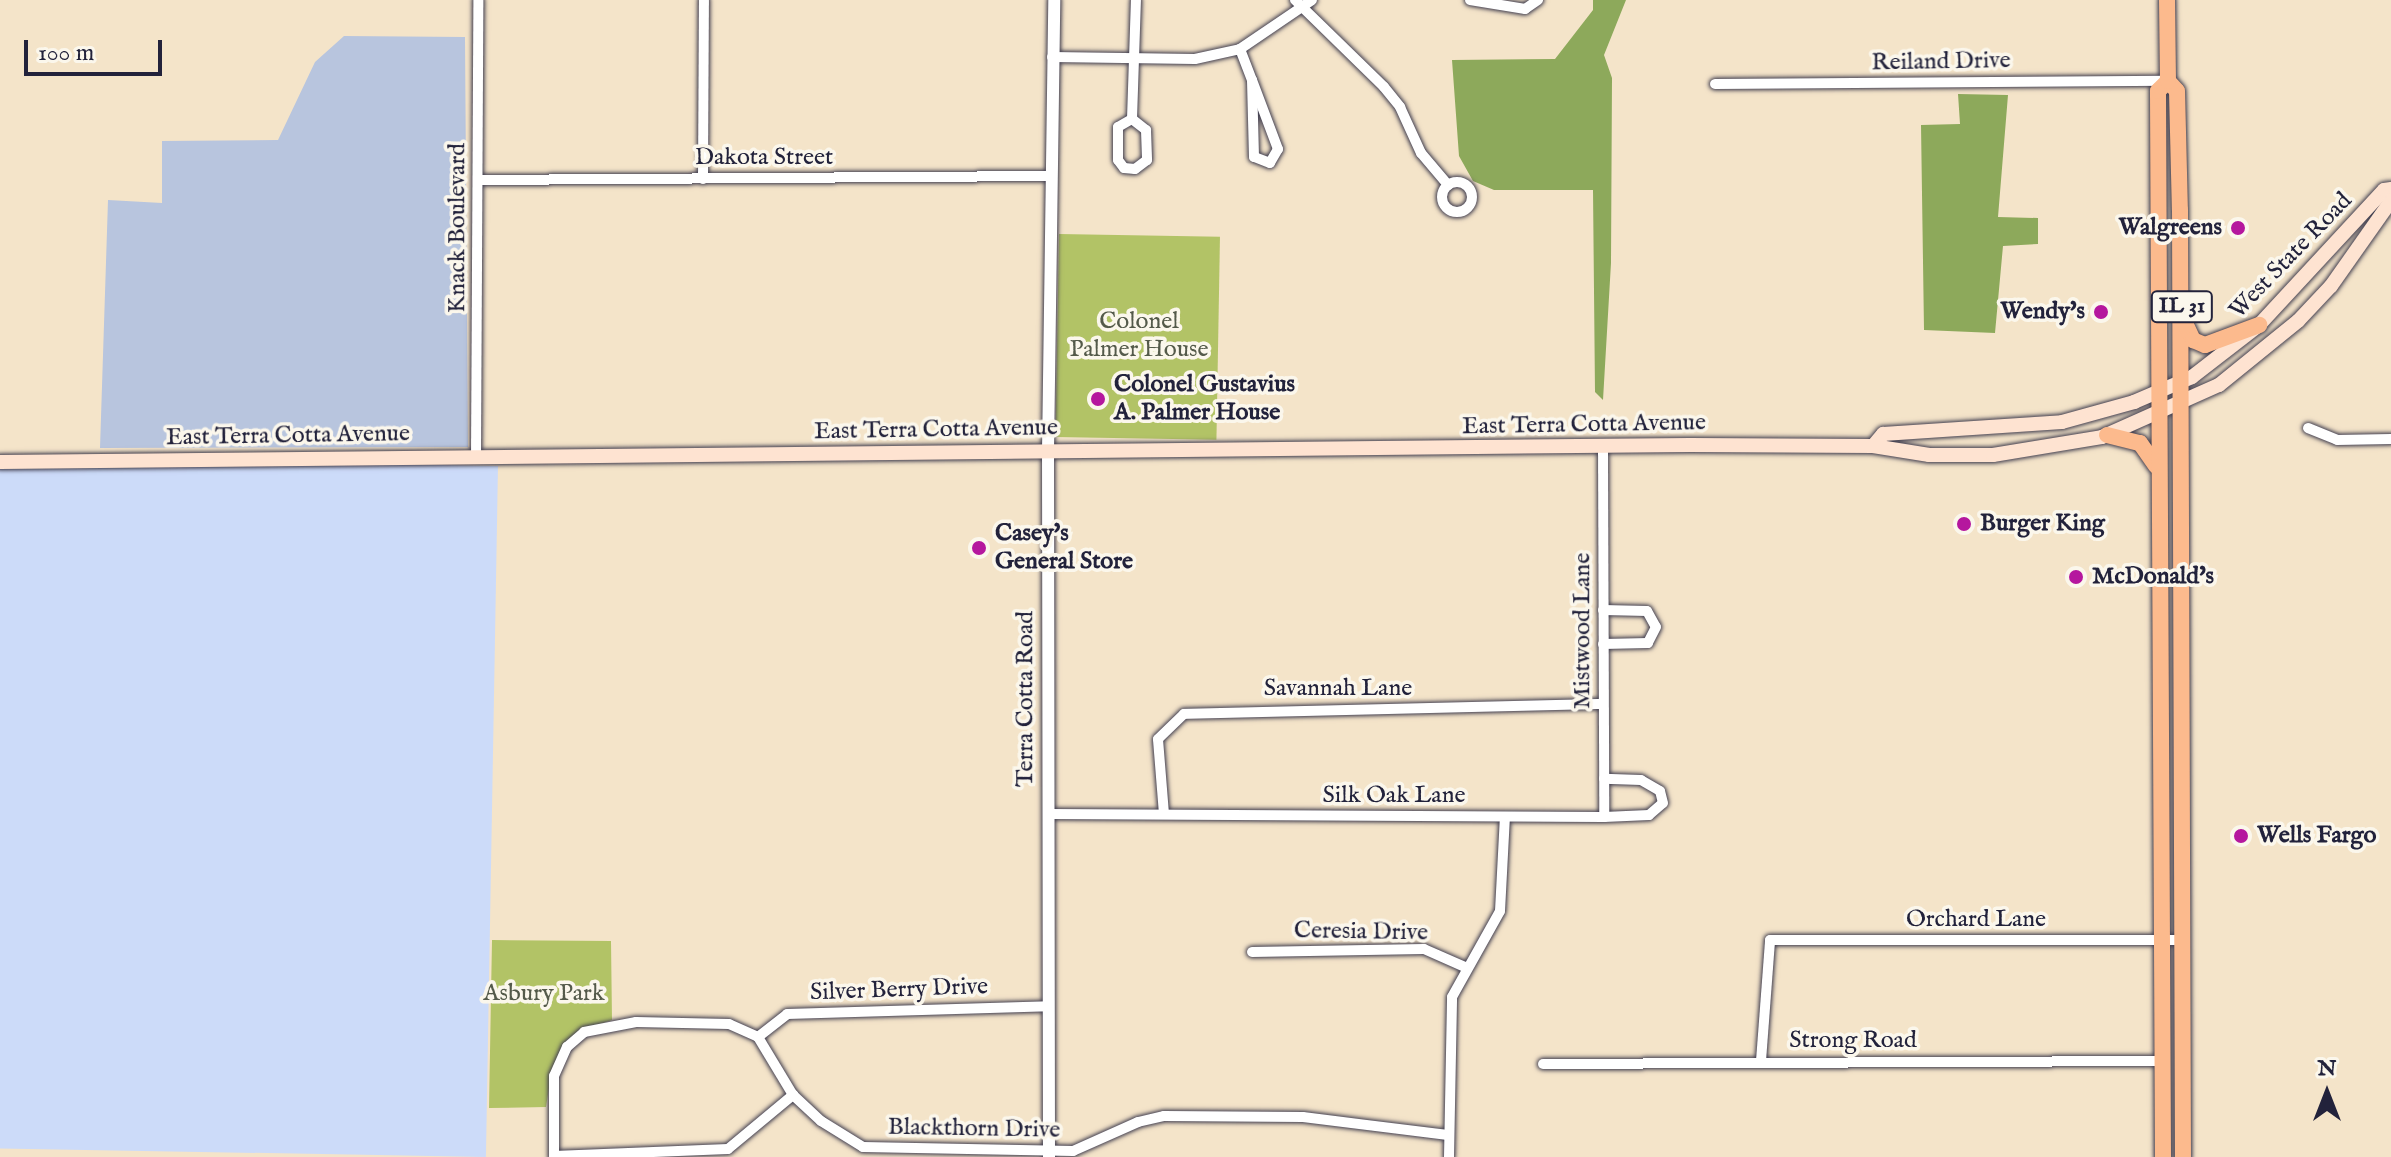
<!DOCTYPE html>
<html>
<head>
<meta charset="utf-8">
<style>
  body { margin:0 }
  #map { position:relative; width:2391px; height:1157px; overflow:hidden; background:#f4e4c9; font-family:"IM FELL English",serif }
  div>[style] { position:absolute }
  .built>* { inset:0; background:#ccdbf9; transform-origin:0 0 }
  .industrial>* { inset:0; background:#b8c5de }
  .green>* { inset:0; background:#b2c366; transform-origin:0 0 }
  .forest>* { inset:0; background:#8da95b }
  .roads { filter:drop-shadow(0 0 2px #423f50) drop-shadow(0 0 2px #423f50) }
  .minor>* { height:10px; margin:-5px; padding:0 5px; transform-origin:5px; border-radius:5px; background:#fff }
  .minor>.ring { margin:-5px; padding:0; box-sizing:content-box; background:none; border:10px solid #fff; border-radius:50% }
  .tertiary>* { height:12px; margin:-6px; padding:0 6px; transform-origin:6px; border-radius:6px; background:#fff }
  .secondary>* { height:14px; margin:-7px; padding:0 7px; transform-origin:7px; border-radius:7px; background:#fee3d1 }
  .primary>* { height:16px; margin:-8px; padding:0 8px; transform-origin:8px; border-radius:8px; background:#fcba8d }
  .dots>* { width:22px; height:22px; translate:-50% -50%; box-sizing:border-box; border:4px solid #fbf7ec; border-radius:50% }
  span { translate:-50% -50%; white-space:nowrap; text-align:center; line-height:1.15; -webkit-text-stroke:7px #fbf7ec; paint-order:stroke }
  .shield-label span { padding:2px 6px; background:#fbf7ec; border:2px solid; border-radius:6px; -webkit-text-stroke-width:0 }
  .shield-label { font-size:22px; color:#22223b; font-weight:700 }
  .street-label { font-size:24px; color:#22223b }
  .poi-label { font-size:24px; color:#22223b; font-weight:700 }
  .right { translate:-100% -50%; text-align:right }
  .left { translate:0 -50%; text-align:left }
  .park-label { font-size:24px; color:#545a4a }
  .north { position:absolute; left:2287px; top:1053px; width:80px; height:80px; -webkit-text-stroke:6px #fbf7ec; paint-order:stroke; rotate:0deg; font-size:22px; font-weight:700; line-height:32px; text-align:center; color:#22223b }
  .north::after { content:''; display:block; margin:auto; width:28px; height:36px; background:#22223b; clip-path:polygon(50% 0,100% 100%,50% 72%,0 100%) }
  .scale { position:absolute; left:24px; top:40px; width:138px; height:36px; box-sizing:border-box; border:4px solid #22223b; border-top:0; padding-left:10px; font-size:24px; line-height:28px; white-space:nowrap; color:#22223b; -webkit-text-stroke:6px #fbf7ec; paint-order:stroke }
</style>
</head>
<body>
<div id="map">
  <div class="built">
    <div style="left:498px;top:466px;width:691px;height:498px;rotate:91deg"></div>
  </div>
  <div class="industrial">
    <div style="clip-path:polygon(344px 36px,465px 37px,468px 447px,100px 448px,108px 200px,162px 203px,162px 141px,278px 140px,315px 62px)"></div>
  </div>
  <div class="green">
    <div style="left:1059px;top:234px;width:161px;height:203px;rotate:1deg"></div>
    <div style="clip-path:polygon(492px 940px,611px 941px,612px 1020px,582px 1030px,552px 1069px,546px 1107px,489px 1108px)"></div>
  </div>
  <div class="forest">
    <div style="clip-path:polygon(1593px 0,1626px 0,1604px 55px,1612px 78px,1611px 263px,1603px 400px,1595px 392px,1593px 190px,1494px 190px,1473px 181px,1459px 156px,1452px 60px,1555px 59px,1593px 10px)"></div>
    <div style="clip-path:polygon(1958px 94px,2008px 95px,1998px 217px,2038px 218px,2038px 244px,2003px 246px,1995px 333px,1924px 330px,1921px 125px,1960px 124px)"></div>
  </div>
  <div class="roads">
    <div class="minor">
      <div style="left:1295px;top:0;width:124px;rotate:44.3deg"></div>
      <div style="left:1384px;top:87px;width:26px;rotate:51deg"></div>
      <div style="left:1400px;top:107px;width:51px;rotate:65.5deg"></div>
      <div style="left:1421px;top:153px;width:42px;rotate:49.8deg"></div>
      <div style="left:1470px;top:0;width:56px;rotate:9.3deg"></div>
      <div style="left:1525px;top:9px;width:16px;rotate:-35deg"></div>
      <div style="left:1240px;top:49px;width:33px;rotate:69deg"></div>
      <div style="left:1252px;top:80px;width:74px;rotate:69.4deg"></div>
      <div style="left:1278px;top:149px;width:16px;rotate:120deg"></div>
      <div style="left:1270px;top:163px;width:17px;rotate:-159deg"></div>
      <div style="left:1254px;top:157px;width:77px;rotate:-91.5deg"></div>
      <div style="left:1052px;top:57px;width:143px;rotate:0.8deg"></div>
      <div style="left:1195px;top:59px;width:46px;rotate:-12.5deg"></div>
      <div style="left:1240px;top:49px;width:87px;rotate:-34.2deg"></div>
      <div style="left:1715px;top:84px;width:453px;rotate:-0.4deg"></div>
      <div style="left:1132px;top:119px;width:18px;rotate:38deg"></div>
      <div style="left:1146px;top:130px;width:30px;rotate:88deg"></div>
      <div style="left:1147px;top:160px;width:15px;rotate:143deg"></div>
      <div style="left:1135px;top:169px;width:11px;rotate:-175deg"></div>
      <div style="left:1124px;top:168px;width:10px;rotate:-127deg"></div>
      <div style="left:1118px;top:160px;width:33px;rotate:-90deg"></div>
      <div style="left:1118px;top:127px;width:16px;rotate:-30deg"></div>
      <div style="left:1132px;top:119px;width:119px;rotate:-88.1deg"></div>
      <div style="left:703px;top:179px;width:179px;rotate:-89.7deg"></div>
      <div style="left:478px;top:180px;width:573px;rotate:-0.4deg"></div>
      <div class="ring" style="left:1442px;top:182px;width:20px;height:20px"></div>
      <div style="left:2308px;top:428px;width:31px;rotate:22deg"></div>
      <div style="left:2337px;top:440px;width:54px;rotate:-1.1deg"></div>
      <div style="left:1603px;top:446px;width:371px;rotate:89.8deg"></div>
      <div style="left:476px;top:456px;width:456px;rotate:-89.7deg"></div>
      <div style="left:1603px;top:610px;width:44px;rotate:1.3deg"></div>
      <div style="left:1647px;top:611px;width:18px;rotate:61deg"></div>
      <div style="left:1656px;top:627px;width:18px;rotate:117deg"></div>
      <div style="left:1648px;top:643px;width:45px;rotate:178.7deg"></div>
      <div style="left:1049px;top:814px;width:555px;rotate:0.31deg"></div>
      <div style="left:1604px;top:817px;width:45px;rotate:-2.5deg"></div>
      <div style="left:1649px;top:815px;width:18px;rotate:-41deg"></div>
      <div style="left:1663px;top:803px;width:12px;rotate:-104deg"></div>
      <div style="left:1660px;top:791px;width:22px;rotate:-150deg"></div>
      <div style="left:1641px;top:780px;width:37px;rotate:-178deg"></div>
      <div style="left:1164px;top:814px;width:75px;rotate:-94.6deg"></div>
      <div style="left:1158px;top:739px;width:36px;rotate:-44deg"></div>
      <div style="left:1184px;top:714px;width:419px;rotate:-1.4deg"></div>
      <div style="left:1252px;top:952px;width:172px;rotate:-1deg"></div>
      <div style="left:1424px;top:949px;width:45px;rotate:23.7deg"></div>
      <div style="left:758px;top:1037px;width:37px;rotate:-38deg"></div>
      <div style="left:787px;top:1014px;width:262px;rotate:-1.7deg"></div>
      <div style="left:1761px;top:1061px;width:121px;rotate:-85.7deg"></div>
      <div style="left:1770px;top:940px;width:412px"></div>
      <div style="left:1543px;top:1064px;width:620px;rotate:-0.28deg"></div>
      <div style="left:554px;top:1156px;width:174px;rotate:-2.3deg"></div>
      <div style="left:728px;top:1149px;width:85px;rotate:-39.7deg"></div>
      <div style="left:554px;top:1157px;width:81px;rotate:-90deg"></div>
      <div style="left:554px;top:1076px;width:32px;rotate:-66deg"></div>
      <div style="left:567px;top:1047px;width:23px;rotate:-41deg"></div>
      <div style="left:584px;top:1032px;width:53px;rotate:-10.9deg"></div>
      <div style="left:636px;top:1022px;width:93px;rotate:1.2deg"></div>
      <div style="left:729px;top:1024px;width:32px;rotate:24deg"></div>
      <div style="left:758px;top:1037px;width:68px;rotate:58.9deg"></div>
      <div style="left:793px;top:1095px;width:38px;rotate:43deg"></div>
      <div style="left:821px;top:1121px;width:49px;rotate:31.8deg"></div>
      <div style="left:863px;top:1147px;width:210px;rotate:1.1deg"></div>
      <div style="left:1073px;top:1151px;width:71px;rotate:-24deg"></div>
      <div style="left:1138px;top:1122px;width:27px;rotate:-13deg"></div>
      <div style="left:1164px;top:1116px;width:139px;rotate:0.4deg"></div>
      <div style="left:1303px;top:1117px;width:146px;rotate:7.1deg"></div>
      <div style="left:1449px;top:1157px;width:160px;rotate:-88.9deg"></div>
      <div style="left:1452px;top:997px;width:98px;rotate:-60.8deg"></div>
      <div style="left:1500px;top:911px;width:94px;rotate:-87deg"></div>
    </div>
    <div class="tertiary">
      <div style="left:1049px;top:1157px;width:706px;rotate:-90.08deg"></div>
      <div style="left:1048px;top:451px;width:451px;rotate:-89.2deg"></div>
    </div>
    <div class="secondary">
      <div style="left:1873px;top:446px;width:16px;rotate:-50deg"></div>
      <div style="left:1883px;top:434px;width:179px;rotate:-3.8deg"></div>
      <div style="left:2062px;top:422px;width:75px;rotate:-15.5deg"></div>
      <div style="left:2134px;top:402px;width:63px;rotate:-23.3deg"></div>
      <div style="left:2192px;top:377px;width:85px;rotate:-37.8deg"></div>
      <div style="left:2259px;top:325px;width:184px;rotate:-47.2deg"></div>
      <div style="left:2384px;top:190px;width:7px;rotate:-8deg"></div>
      <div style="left:0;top:462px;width:1690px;rotate:-0.58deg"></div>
      <div style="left:1690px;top:445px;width:183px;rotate:0.3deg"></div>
      <div style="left:1873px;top:446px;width:57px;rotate:9.1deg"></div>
      <div style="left:1929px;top:455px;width:64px"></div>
      <div style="left:1993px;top:455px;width:110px;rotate:-9.4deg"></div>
      <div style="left:2102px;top:437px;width:128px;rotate:-24deg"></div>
      <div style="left:2219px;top:385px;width:102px;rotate:-39deg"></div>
      <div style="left:2298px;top:321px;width:48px;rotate:-46.7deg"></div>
      <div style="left:2331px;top:286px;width:104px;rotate:-54.8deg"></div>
    </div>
    <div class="primary">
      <div style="left:2168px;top:81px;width:13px;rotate:48deg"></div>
      <div style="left:2177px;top:91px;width:119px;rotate:88.6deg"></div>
      <div style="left:2180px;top:210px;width:947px;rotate:89.82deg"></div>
      <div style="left:2185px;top:323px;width:19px;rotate:65deg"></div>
      <div style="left:2193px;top:340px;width:13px;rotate:23deg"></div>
      <div style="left:2205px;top:345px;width:58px;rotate:-20.3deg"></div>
      <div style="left:2107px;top:435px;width:34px;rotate:14deg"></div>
      <div style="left:2140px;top:443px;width:28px;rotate:55deg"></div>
      <div style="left:2163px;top:1157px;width:1066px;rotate:-90.27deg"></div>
      <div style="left:2158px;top:91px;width:14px;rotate:-45deg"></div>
      <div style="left:2168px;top:81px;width:81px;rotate:-90.7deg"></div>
    </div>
  </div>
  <div class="dots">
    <div style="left:2238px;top:228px;background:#b5179e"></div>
    <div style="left:2101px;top:312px;background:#b5179e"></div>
    <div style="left:1098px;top:399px;background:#b5179e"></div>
    <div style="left:1964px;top:524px;background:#b5179e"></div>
    <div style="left:979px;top:548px;background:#b5179e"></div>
    <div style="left:2076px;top:577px;background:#b5179e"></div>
    <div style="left:2241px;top:836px;background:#b5179e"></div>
  </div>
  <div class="shield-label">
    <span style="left:2182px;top:307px">IL 31</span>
  </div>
  <div class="street-label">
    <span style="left:1941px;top:62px;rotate:-1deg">Reiland Drive</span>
    <span style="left:764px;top:158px">Dakota Street</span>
    <span style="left:458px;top:228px;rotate:-90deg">Knack Boulevard</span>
    <span style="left:2291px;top:256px;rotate:-46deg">West State Road</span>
    <span style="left:1584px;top:425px;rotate:-1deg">East Terra Cotta Avenue</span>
    <span style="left:936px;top:430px;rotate:-1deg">East Terra Cotta Avenue</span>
    <span style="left:288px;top:436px;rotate:-1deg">East Terra Cotta Avenue</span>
    <span style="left:1583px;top:631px;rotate:-90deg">Mistwood Lane</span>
    <span style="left:1338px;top:689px">Savannah Lane</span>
    <span style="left:1026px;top:699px;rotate:-90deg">Terra Cotta Road</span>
    <span style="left:1394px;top:796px">Silk Oak Lane</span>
    <span style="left:1976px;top:920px">Orchard Lane</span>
    <span style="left:1361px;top:932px;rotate:1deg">Ceresia Drive</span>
    <span style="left:899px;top:990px;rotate:-2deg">Silver Berry Drive</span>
    <span style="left:1853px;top:1041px">Strong Road</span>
    <span style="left:974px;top:1129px;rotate:1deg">Blackthorn Drive</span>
  </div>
  <div class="poi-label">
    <span class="right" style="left:2222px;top:228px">Walgreens</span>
    <span class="right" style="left:2085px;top:312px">Wendy's</span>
    <span class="left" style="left:1114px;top:399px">Colonel Gustavius<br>A. Palmer House</span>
    <span class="left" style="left:1980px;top:524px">Burger King</span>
    <span class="left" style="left:995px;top:548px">Casey's<br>General Store</span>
    <span class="left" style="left:2092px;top:577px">McDonald's</span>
    <span class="left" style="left:2257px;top:836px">Wells Fargo</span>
  </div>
  <div class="park-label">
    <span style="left:1139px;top:336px">Colonel<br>Palmer House</span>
    <span style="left:544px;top:994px">Asbury Park</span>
  </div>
  <div class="north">N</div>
  <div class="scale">100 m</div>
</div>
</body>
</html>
